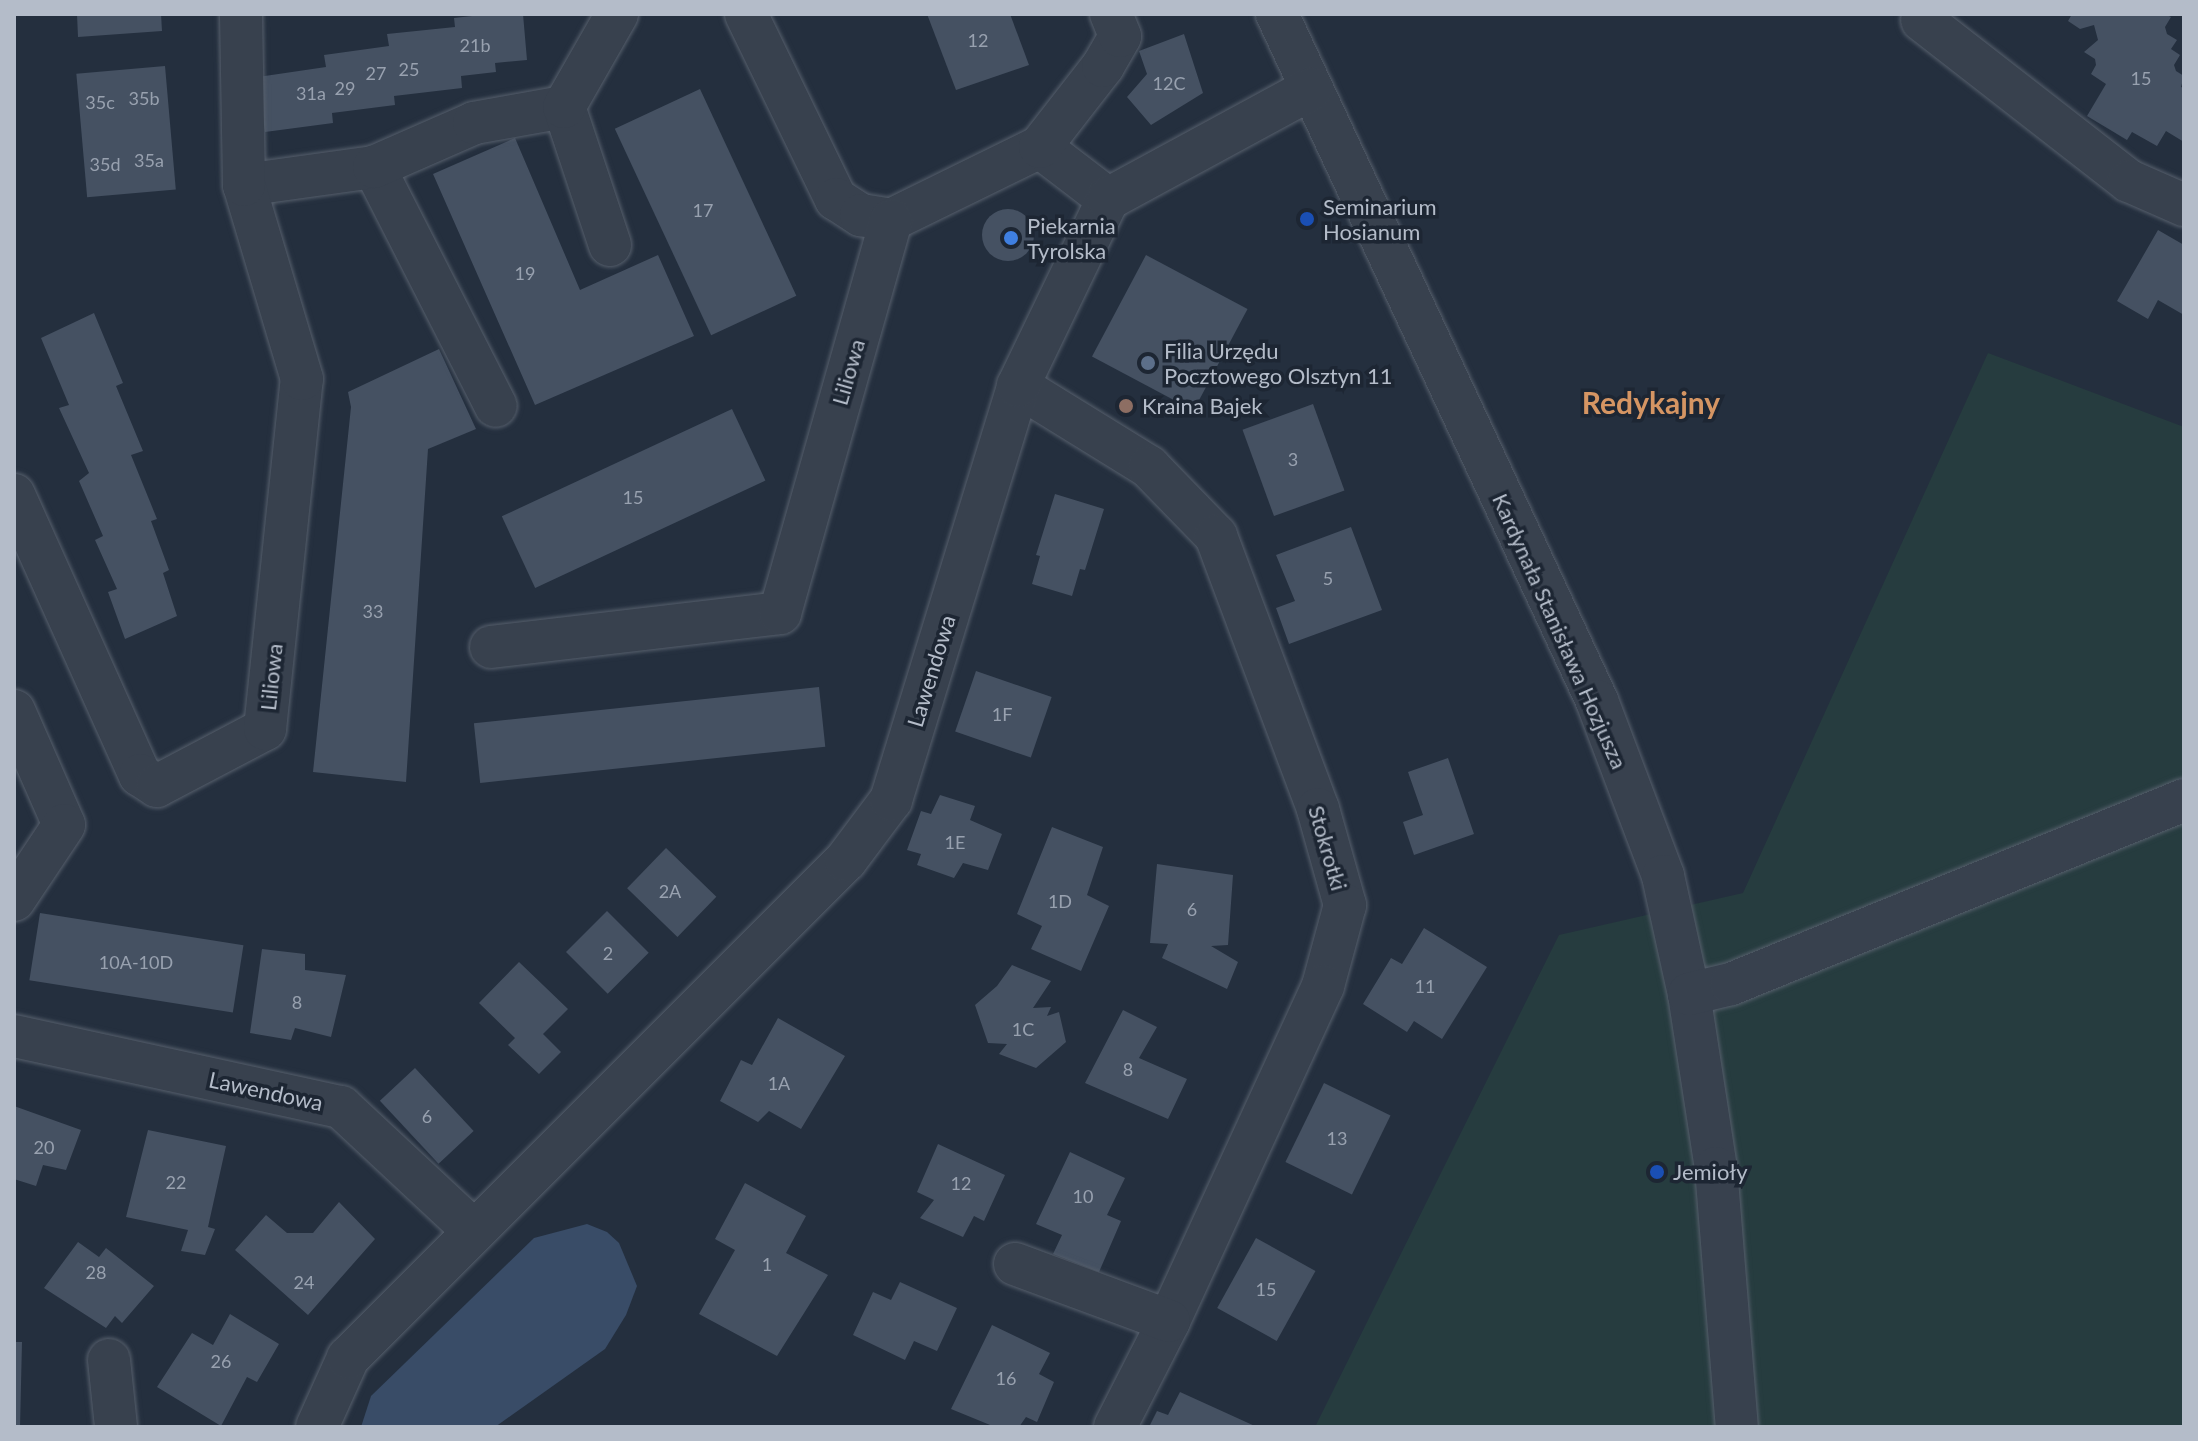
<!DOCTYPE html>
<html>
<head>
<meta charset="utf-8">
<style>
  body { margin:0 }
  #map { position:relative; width:2198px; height:1441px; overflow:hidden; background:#242f3e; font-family:Lato,sans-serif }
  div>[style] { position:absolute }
  .green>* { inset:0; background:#263c3f }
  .water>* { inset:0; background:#394c67 }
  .building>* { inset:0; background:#455162; transform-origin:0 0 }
  .round { border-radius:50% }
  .roads { filter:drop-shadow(0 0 2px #565f6c) drop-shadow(0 0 2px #565f6c) }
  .minor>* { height:42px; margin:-21px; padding:0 21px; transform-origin:21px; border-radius:21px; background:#38414e }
  .dots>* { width:22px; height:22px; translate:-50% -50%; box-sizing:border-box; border:4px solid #1d2633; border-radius:50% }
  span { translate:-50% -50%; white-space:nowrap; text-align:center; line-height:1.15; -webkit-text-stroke:7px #1d2633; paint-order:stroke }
  .number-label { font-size:18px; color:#98a1af }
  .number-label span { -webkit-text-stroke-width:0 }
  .poi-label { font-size:22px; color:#b4bcc9 }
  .left { translate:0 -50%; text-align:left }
  .street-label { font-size:22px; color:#b4bcc9 }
  .district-label { font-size:30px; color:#d59563; font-weight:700 }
  .frame { position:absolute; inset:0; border:16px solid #b4bcc9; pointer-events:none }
</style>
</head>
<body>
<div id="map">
  <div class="green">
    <div style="clip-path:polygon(1988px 353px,2184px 427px,2184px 1427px,1315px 1427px,1559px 935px,1743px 893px)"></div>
  </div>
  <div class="water">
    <div style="clip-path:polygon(587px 1224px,607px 1232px,619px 1243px,637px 1286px,626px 1315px,605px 1349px,495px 1427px,361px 1427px,371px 1396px,534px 1238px)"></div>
  </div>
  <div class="building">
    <div style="clip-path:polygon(77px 14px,161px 14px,162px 31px,78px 37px)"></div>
    <div style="clip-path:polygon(490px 14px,523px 14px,527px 60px,495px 63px,496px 72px,461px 76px,462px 88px,394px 96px,395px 105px,332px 113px,333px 123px,265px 132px,258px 77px,326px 67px,324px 55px,389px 46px,387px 34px,455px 27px,454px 18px)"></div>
    <div style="clip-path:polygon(927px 14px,1010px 14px,1029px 65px,956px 90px)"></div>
    <div style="clip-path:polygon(2072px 14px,2165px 14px,2171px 17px,2165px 27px,2167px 34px,2177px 40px,2171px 49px,2180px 55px,2174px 65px,2176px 71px,2184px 76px,2181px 87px,2184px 88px,2184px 142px,2166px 131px,2157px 146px,2132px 132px,2127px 140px,2087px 116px,2106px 84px,2091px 74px,2096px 65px,2095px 59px,2084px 52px,2098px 40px,2094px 25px,2080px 29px,2068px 21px)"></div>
    <div style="clip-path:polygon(1184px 34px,1203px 93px,1151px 125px,1127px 97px,1147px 74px,1139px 51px)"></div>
    <div style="left:165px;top:66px;width:124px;height:89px;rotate:85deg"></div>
    <div style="left:700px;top:89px;width:228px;height:94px;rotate:65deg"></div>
    <div style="clip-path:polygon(515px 138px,580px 290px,658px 255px,694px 336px,535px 405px,433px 174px)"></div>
    <div class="round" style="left:982px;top:209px;width:52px;height:52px"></div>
    <div style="clip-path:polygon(2158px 230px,2184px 245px,2184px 315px,2158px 300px,2148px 319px,2117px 301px)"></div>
    <div style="left:1146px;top:255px;width:115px;height:115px;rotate:28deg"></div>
    <div style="clip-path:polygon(94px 313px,123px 383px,116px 386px,143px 451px,131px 455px,157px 519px,151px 521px,169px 570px,163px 573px,177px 616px,125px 639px,108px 592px,117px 589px,95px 540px,103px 536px,79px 481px,89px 473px,59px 408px,69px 405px,41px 338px)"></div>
    <div style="clip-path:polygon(439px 349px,476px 429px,428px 449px,406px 782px,313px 772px,351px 407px,348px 392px)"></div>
    <div style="left:1313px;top:404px;width:92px;height:75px;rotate:70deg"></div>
    <div style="left:732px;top:409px;width:79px;height:254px;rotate:65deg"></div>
    <div style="clip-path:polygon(1055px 494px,1104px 509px,1085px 570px,1080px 569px,1072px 596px,1032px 584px,1040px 556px,1036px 555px)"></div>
    <div style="clip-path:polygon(1351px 527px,1382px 610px,1289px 644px,1276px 608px,1295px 601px,1276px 555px)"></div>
    <div style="left:976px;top:671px;width:80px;height:64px;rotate:19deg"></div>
    <div style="left:819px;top:687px;width:60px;height:347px;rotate:84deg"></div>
    <div style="clip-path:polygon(1448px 758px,1474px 834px,1414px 855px,1403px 822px,1423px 815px,1408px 772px)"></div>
    <div style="clip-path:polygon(940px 795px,975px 806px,970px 820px,1002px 834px,988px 870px,963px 863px,954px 878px,917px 865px,921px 854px,907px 850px,921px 811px,931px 814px)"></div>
    <div style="clip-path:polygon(1052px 827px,1103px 847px,1087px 895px,1109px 906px,1081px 971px,1031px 949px,1042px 926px,1017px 914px)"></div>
    <div style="left:666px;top:848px;width:70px;height:56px;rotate:44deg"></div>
    <div style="clip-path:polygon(1157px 864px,1233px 875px,1228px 945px,1211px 946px,1238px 962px,1227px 989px,1162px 958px,1168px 944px,1150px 943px)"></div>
    <div style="left:607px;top:911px;width:59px;height:58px;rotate:45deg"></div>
    <div style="left:40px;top:913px;width:206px;height:68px;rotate:9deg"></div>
    <div style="clip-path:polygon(1424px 928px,1487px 967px,1442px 1039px,1414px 1021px,1407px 1032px,1363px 1004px,1391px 958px,1402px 964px)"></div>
    <div style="clip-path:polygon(262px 949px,305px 954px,305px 970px,346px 975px,331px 1037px,295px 1028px,291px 1040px,250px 1033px)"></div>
    <div style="clip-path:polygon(519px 962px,568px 1009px,543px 1034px,561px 1052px,539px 1074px,508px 1045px,515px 1038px,479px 1003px)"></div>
    <div style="clip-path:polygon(1012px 965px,1051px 981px,1033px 1008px,1051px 1007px,1047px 1016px,1059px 1012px,1066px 1042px,1036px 1068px,999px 1054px,1007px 1044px,988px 1043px,975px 1005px,997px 986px)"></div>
    <div style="clip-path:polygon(1123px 1010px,1157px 1027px,1139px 1058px,1187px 1079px,1168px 1119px,1085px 1083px)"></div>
    <div style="clip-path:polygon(778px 1018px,845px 1056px,801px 1129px,769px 1111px,758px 1122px,720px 1101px,741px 1060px,752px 1065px)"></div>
    <div style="left:415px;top:1068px;width:86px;height:48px;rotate:47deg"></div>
    <div style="left:1324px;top:1083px;width:74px;height:88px;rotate:26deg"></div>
    <div style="clip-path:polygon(14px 1106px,81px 1130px,66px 1170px,43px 1165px,36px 1186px,14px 1179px)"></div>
    <div style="clip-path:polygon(148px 1130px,226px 1146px,208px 1227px,215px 1229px,205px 1255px,181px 1251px,188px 1230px,126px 1217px)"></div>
    <div style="clip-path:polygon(938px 1144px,1005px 1175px,984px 1221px,974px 1216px,963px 1237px,920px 1218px,934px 1200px,917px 1192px)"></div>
    <div style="clip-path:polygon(1070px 1152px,1125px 1178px,1107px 1215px,1121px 1221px,1099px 1272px,1053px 1254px,1062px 1235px,1036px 1224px)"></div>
    <div style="clip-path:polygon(745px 1183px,806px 1216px,786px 1253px,828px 1275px,777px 1356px,699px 1314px,735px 1250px,715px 1239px)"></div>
    <div style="clip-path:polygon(339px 1202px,375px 1239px,308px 1315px,235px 1250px,266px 1215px,287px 1233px,313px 1233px)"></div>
    <div style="left:1256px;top:1238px;width:68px;height:80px;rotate:29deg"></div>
    <div style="clip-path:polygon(78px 1242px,99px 1257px,106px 1248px,154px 1286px,122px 1323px,115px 1316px,106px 1328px,44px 1288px)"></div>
    <div style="clip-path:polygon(900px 1282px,957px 1308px,937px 1351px,914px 1341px,905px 1360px,853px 1335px,873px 1292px,891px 1300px)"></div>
    <div style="clip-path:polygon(230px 1314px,279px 1344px,257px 1382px,247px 1377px,221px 1426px,157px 1387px,192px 1333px,213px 1345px)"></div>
    <div style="clip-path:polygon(992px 1325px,1050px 1353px,1039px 1374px,1054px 1382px,1037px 1422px,1026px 1417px,1019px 1427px,995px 1427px,951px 1409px)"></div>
    <div style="clip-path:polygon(14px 1342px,22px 1342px,20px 1427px,14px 1427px)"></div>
    <div style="clip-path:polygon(1180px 1392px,1257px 1427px,1149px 1427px,1157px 1411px,1168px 1415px)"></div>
  </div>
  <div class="roads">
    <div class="minor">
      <div style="left:746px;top:14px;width:206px;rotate:64.1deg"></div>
      <div style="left:836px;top:199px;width:30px;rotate:33deg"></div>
      <div style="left:861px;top:215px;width:30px;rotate:9deg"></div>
      <div style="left:891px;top:220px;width:166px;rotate:-26.1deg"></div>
      <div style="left:1040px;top:147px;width:86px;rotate:37.4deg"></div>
      <div style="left:1277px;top:14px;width:758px;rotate:65.02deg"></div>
      <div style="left:1597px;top:701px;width:187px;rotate:69.3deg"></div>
      <div style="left:1663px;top:876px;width:121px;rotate:77.6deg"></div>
      <div style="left:1689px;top:994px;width:176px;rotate:81.2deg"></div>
      <div style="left:1716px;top:1168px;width:260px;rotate:85.4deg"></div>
      <div style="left:1922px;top:20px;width:262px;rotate:37.9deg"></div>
      <div style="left:2129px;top:181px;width:60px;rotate:23.6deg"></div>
      <div style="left:1040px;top:147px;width:103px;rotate:-52.1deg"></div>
      <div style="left:1103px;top:66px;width:34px;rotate:-60deg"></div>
      <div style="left:1120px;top:36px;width:24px;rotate:-112deg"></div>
      <div style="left:374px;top:167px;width:268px;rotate:63deg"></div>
      <div style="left:244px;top:185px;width:131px;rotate:-7.9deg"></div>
      <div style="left:374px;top:167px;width:109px;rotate:-23.7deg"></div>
      <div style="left:474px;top:123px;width:91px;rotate:-10.1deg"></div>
      <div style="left:610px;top:245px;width:145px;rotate:-108.4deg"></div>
      <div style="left:564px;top:107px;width:107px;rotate:-60.3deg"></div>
      <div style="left:1018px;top:386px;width:154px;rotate:31.7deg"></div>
      <div style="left:1149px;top:467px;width:96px;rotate:45.8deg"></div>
      <div style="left:1216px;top:536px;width:291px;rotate:69.5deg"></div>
      <div style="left:1318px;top:809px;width:100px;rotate:74.3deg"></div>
      <div style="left:1345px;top:905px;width:84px;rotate:105.2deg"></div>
      <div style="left:1323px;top:986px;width:369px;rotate:114.7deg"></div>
      <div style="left:1169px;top:1321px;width:119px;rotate:117deg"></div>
      <div style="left:14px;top:495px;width:307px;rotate:65.8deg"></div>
      <div style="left:140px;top:775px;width:20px;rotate:33deg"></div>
      <div style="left:157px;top:786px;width:122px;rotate:-27.8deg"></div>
      <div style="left:265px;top:729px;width:352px;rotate:-84deg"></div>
      <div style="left:302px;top:379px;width:202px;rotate:-106.6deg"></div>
      <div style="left:244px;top:185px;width:171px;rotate:-91deg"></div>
      <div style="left:491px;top:647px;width:291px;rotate:-6.7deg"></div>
      <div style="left:780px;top:613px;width:408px;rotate:-74.2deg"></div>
      <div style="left:14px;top:711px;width:124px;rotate:66.3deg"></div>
      <div style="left:64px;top:825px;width:90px;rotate:123.7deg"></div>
      <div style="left:1689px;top:994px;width:43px;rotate:-13.4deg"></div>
      <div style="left:1731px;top:984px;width:489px;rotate:-22.1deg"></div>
      <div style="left:14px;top:1036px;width:335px;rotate:12.3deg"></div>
      <div style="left:341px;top:1107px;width:180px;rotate:43deg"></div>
      <div style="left:1015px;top:1264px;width:164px;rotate:20.3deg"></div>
      <div style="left:109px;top:1360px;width:67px;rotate:84deg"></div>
      <div style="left:317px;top:1427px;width:76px;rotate:-65.8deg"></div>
      <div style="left:348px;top:1358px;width:704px;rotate:-45deg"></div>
      <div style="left:846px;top:860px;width:75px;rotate:-53.1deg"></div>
      <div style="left:891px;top:800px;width:433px;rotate:-72.9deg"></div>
      <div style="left:1018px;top:386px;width:208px;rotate:-64.3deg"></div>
      <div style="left:1108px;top:199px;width:231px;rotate:-28.5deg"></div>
    </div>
  </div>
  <div class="dots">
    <div style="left:1307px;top:219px;background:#1a4fb4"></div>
    <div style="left:1011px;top:238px;background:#3f7fe0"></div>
    <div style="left:1148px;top:363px;background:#5c6f8a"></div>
    <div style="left:1126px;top:406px;background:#8d6e63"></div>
    <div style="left:1657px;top:1172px;background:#1a4fb4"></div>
  </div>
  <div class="number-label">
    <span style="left:978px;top:40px">12</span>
    <span style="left:475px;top:45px">21b</span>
    <span style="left:409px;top:69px">25</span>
    <span style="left:376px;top:73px">27</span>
    <span style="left:2141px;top:78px">15</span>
    <span style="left:1169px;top:83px">12C</span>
    <span style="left:345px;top:88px">29</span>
    <span style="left:311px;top:93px">31a</span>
    <span style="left:144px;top:98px">35b</span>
    <span style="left:100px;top:102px">35c</span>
    <span style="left:149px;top:160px">35a</span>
    <span style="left:105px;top:164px">35d</span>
    <span style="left:703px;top:210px">17</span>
    <span style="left:525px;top:273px">19</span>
    <span style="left:1293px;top:459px">3</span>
    <span style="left:633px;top:497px">15</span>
    <span style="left:1328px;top:578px">5</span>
    <span style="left:373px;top:611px">33</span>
    <span style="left:1002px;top:714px">1F</span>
    <span style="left:955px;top:842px">1E</span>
    <span style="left:670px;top:891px">2A</span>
    <span style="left:1060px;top:901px">1D</span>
    <span style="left:1192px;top:909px">6</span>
    <span style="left:608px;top:953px">2</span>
    <span style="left:136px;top:962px">10A-10D</span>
    <span style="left:1425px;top:986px">11</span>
    <span style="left:297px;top:1002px">8</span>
    <span style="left:1023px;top:1029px">1C</span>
    <span style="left:1128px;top:1069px">8</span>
    <span style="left:779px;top:1083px">1A</span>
    <span style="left:427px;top:1116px">6</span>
    <span style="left:1337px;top:1138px">13</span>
    <span style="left:44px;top:1147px">20</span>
    <span style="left:176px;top:1182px">22</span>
    <span style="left:961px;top:1183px">12</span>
    <span style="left:1083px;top:1196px">10</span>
    <span style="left:767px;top:1264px">1</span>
    <span style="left:96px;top:1272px">28</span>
    <span style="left:304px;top:1282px">24</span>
    <span style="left:1266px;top:1289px">15</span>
    <span style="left:221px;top:1361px">26</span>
    <span style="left:1006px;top:1378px">16</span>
  </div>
  <div class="poi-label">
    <span class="left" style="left:1323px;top:219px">Seminarium<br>Hosianum</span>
    <span class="left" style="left:1027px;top:238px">Piekarnia<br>Tyrolska</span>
    <span class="left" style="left:1164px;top:363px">Filia Urzędu<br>Pocztowego Olsztyn 11</span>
    <span class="left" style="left:1142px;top:406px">Kraina Bajek</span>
    <span class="left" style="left:1673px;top:1172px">Jemioły</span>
  </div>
  <div class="street-label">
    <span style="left:848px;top:372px;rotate:-74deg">Liliowa</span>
    <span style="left:1560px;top:631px;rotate:66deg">Kardynała Stanisława Hozjusza</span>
    <span style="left:931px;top:671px;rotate:-73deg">Lawendowa</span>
    <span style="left:271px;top:677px;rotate:-84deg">Liliowa</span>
    <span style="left:1328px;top:848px;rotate:74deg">Stokrotki</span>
    <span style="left:266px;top:1091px;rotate:12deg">Lawendowa</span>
  </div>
  <div class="district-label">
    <span style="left:1651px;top:402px">Redykajny</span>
  </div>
  <div class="frame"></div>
</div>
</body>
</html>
